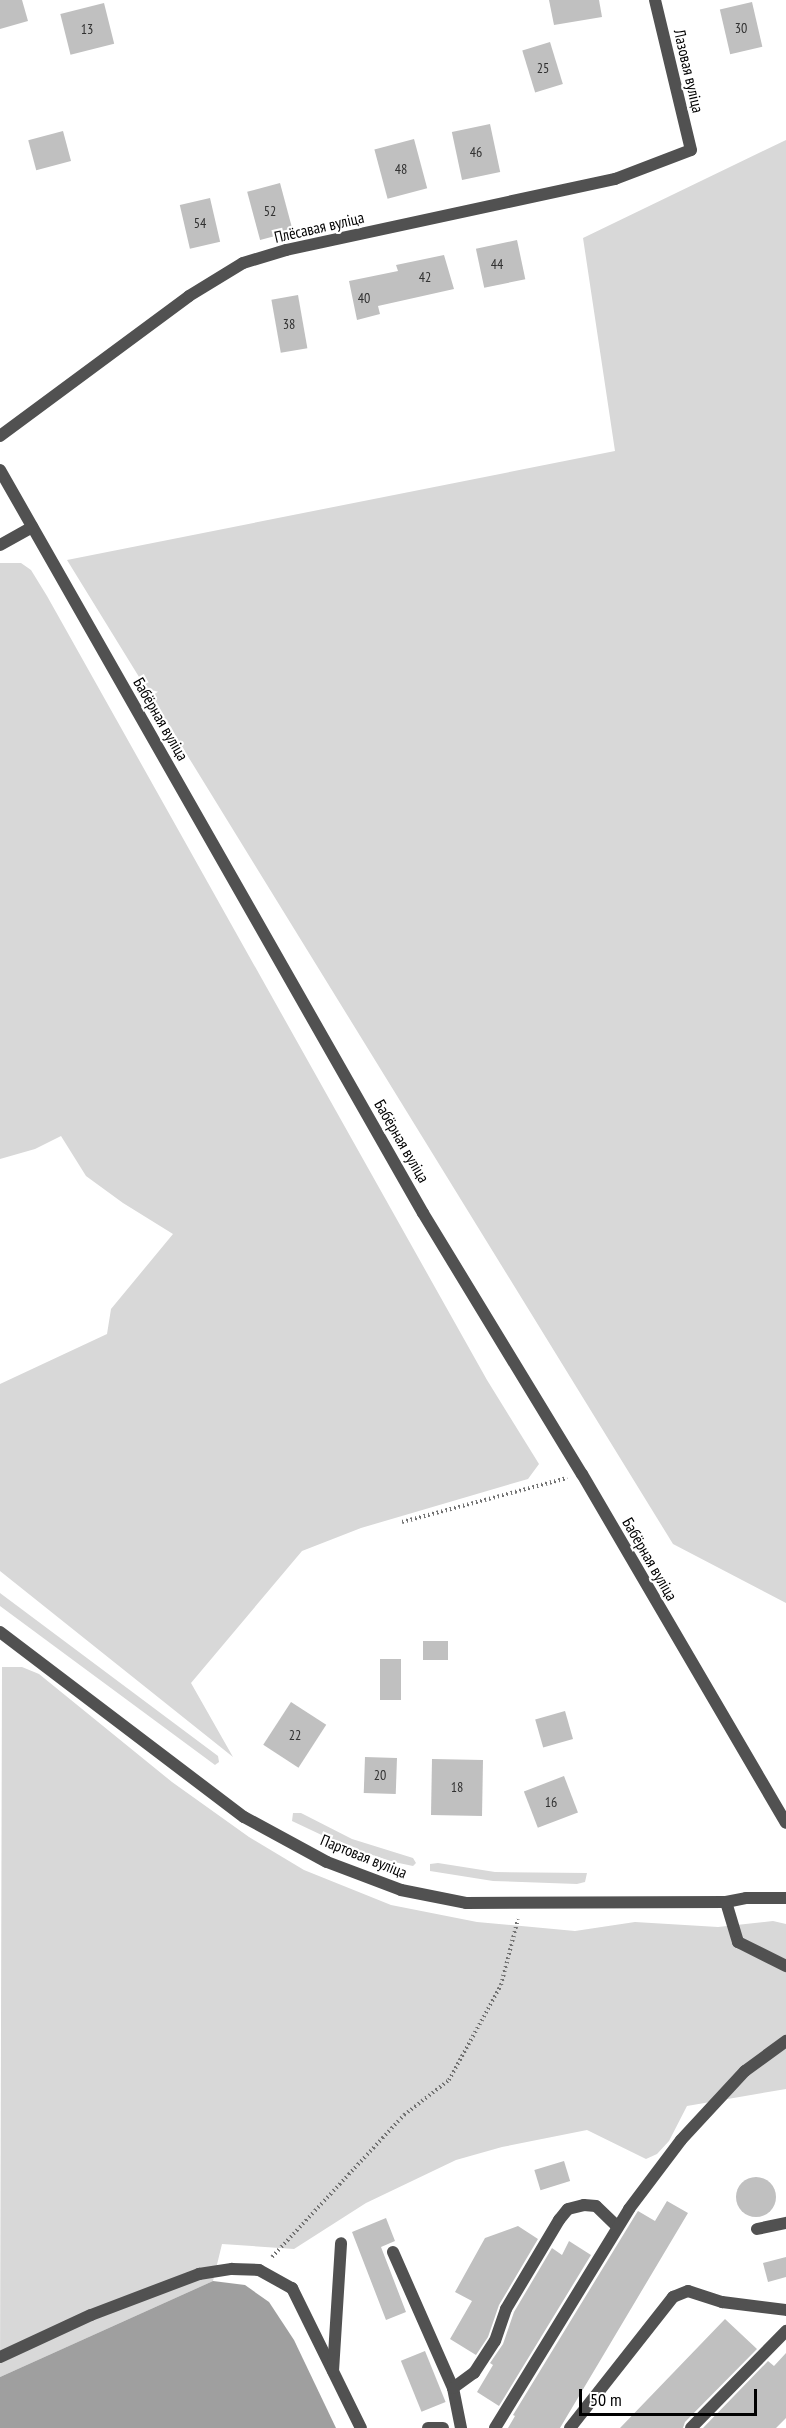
<!DOCTYPE html>
<html>
<head>
<meta charset="utf-8">
<style>
  body { margin:0 }
  #map { position:relative; width:786px; height:2428px; overflow:hidden; background:#fff; font-family:"PT Sans Narrow",sans-serif }
  div>[style] { position:absolute }
  .green>* { inset:0; background:#d8d8d8 }
  .water>* { inset:0; background:#9f9f9f }
  .building>* { inset:0; background:#c0c0c0; transform-origin:0 0 }
  .round { border-radius:50% }
  .path>* { height:4px; margin-top:-2px; transform-origin:0; background:repeating-linear-gradient(90deg,#737373 0 1.5px,transparent 0 4.5px) }
  .lane>* { height:12px; margin:-6px; padding:0 6px; transform-origin:6px; border-radius:6px; background:#515151 }
  .street>* { height:12px; margin:-6px; padding:0 6px; transform-origin:6px; border-radius:6px; background:#515151 }
  span { translate:-50% -50%; white-space:nowrap; text-align:center; line-height:1.15; -webkit-text-stroke:4.5px #fff; paint-order:stroke }
  .number-label { font-size:14px; color:#303030 }
  .number-label span { -webkit-text-stroke-width:0 }
  .street-label { font-size:16px; color:#000 }
  .scale { position:absolute; left:579px; top:2389px; width:178px; height:27px; box-sizing:border-box; border:3px solid #000; border-top:0; padding-left:8px; font-size:18px; line-height:21px; white-space:nowrap; color:#000; -webkit-text-stroke:4px #fff; paint-order:stroke }
</style>
</head>
<body>
<div id="map">
  <div class="green">
    <div style="clip-path:polygon(786px 140px,786px 1603px,673px 1544px,67px 560px,615px 451px,583px 238px)"></div>
    <div style="clip-path:polygon(0 563px,21px 563px,31px 570px,47px 596px,487px 1380px,539px 1464px,528px 1479px,361px 1528px,302px 1551px,191px 1683px,233px 1757px,0 1571px,0 1384px,107px 1334px,111px 1309px,173px 1234px,123px 1203px,86px 1176px,61px 1136px,35px 1149px,0 1159px)"></div>
    <div style="clip-path:polygon(0 1593px,218px 1756px,219px 1762px,215px 1765px,0 1606px)"></div>
    <div style="clip-path:polygon(2px 1667px,22px 1667px,39px 1674px,172px 1782px,249px 1837px,304px 1870px,391px 1905px,477px 1922px,575px 1931px,635px 1922px,718px 1927px,773px 1921px,786px 1924px,786px 2089px,687px 2106px,669px 2141px,657px 2154px,646px 2159px,587px 2130px,502px 2147px,456px 2160px,366px 2203px,294px 2249px,222px 2244px,213px 2281px,0 2377px)"></div>
    <div style="clip-path:polygon(293px 1813px,301px 1813px,352px 1839px,413px 1858px,416px 1863px,413px 1866px,394px 1862px,347px 1847px,292px 1821px)"></div>
    <div style="clip-path:polygon(438px 1863px,495px 1872px,587px 1873px,585px 1882px,577px 1884px,493px 1881px,430px 1871px,430px 1864px)"></div>
  </div>
  <div class="water">
    <div style="clip-path:polygon(213px 2281px,245px 2285px,269px 2302px,294px 2340px,336px 2428px,0 2428px,0 2377px)"></div>
  </div>
  <div class="building">
    <div style="clip-path:polygon(0 0,22px 0,28px 21px,0 29px)"></div>
    <div style="clip-path:polygon(549px 0,599px 0,602px 17px,554px 25px)"></div>
    <div style="left:752px;top:2px;width:46px;height:33px;rotate:77deg"></div>
    <div style="left:104px;top:3px;width:42px;height:45px;rotate:76deg"></div>
    <div style="left:550px;top:42px;width:44px;height:29px;rotate:73deg"></div>
    <div style="left:490px;top:124px;width:49px;height:39px;rotate:78deg"></div>
    <div style="left:63px;top:131px;width:31px;height:36px;rotate:75deg"></div>
    <div style="left:414px;top:139px;width:51px;height:41px;rotate:75deg"></div>
    <div style="left:280px;top:183px;width:50px;height:34px;rotate:75deg"></div>
    <div style="left:210px;top:198px;width:45px;height:31px;rotate:77deg"></div>
    <div style="left:517px;top:240px;width:40px;height:42px;rotate:78deg"></div>
    <div style="clip-path:polygon(444px 255px,454px 289px,378px 306px,380px 314px,357px 320px,349px 281px,398px 271px,396px 265px)"></div>
    <div style="left:298px;top:295px;width:54px;height:27px;rotate:80deg"></div>
    <div style="left:423px;top:1641px;width:25px;height:19px"></div>
    <div style="left:380px;top:1659px;width:21px;height:41px"></div>
    <div style="left:291px;top:1702px;width:42px;height:51px;rotate:33deg"></div>
    <div style="left:565px;top:1711px;width:29px;height:31px;rotate:74deg"></div>
    <div style="left:365px;top:1757px;width:32px;height:36px;rotate:2deg"></div>
    <div style="left:432px;top:1759px;width:51px;height:56px;rotate:1deg"></div>
    <div style="left:564px;top:1776px;width:39px;height:43px;rotate:69deg"></div>
    <div style="left:564px;top:2161px;width:21px;height:31px;rotate:73deg"></div>
    <div class="round" style="left:736px;top:2177px;width:40px;height:40px"></div>
    <div style="clip-path:polygon(667px 2201px,688px 2213px,560px 2428px,508px 2428px,515px 2416px,513px 2415px,636px 2214px,638px 2211px,655px 2221px)"></div>
    <div style="clip-path:polygon(386px 2218px,395px 2241px,381px 2247px,406px 2312px,386px 2320px,352px 2232px)"></div>
    <div style="clip-path:polygon(518px 2226px,538px 2239px,499px 2305px,488px 2337px,476px 2355px,450px 2339px,472px 2301px,455px 2292px,485px 2238px)"></div>
    <div style="clip-path:polygon(569px 2241px,591px 2255px,499px 2406px,477px 2392px,493px 2365px,490px 2363px,503px 2344px,514px 2312px,552px 2248px,562px 2255px)"></div>
    <div style="clip-path:polygon(786px 2257px,786px 2277px,768px 2282px,763px 2263px)"></div>
    <div style="clip-path:polygon(725px 2319px,757px 2349px,685px 2422px,683px 2428px,620px 2428px)"></div>
    <div style="left:425px;top:2351px;width:55px;height:26px;rotate:68deg"></div>
    <div style="clip-path:polygon(786px 2353px,786px 2418px,776px 2428px,703px 2428px,768px 2361px,774px 2366px)"></div>
  </div>
  <div class="path">
    <div style="left:402px;top:1522px;width:171px;rotate:-14.9deg"></div>
    <div style="left:272px;top:2257px;width:194px;rotate:-47.1deg"></div>
    <div style="left:404px;top:2115px;width:57px;rotate:-37.9deg"></div>
    <div style="left:449px;top:2080px;width:108px;rotate:-61.3deg"></div>
    <div style="left:501px;top:1985px;width:68px;rotate:-75.6deg"></div>
  </div>
  <div class="lane">
    <div style="left:726px;top:1902px;width:42px;rotate:73.3deg"></div>
    <div style="left:738px;top:1942px;width:54px;rotate:26.6deg"></div>
    <div style="left:757px;top:2229px;width:30px;rotate:-12deg"></div>
    <div style="left:393px;top:2252px;width:149px;rotate:66.2deg"></div>
    <div style="left:453px;top:2388px;width:41px;rotate:78.7deg"></div>
    <div style="left:0;top:2357px;width:100px;rotate:-24.8deg"></div>
    <div style="left:91px;top:2315px;width:116px;rotate:-20.8deg"></div>
    <div style="left:199px;top:2274px;width:33px;rotate:-9deg"></div>
    <div style="left:232px;top:2269px;width:27px;rotate:2deg"></div>
    <div style="left:259px;top:2270px;width:38px;rotate:29deg"></div>
    <div style="left:292px;top:2288px;width:156px;rotate:63.8deg"></div>
    <div style="left:333px;top:2371px;width:128px;rotate:-86.4deg"></div>
    <div style="left:453px;top:2388px;width:26px;rotate:-36deg"></div>
    <div style="left:474px;top:2373px;width:38px;rotate:-57deg"></div>
    <div style="left:495px;top:2341px;width:34px;rotate:-71deg"></div>
    <div style="left:506px;top:2309px;width:104px;rotate:-59.2deg"></div>
    <div style="left:559px;top:2220px;width:14px;rotate:-51deg"></div>
    <div style="left:568px;top:2209px;width:16px;rotate:-14deg"></div>
    <div style="left:584px;top:2205px;width:12px;rotate:5deg"></div>
    <div style="left:596px;top:2206px;width:30px;rotate:44deg"></div>
    <div style="left:428px;top:2428px;width:15px"></div>
    <div style="left:495px;top:2428px;width:257px;rotate:-58.5deg"></div>
    <div style="left:629px;top:2209px;width:86px;rotate:-53deg"></div>
    <div style="left:681px;top:2140px;width:94px;rotate:-47.2deg"></div>
    <div style="left:745px;top:2071px;width:51px;rotate:-36.2deg"></div>
    <div style="left:570px;top:2428px;width:167px;rotate:-51.8deg"></div>
    <div style="left:673px;top:2297px;width:16px;rotate:-22deg"></div>
    <div style="left:688px;top:2291px;width:36px;rotate:18deg"></div>
    <div style="left:722px;top:2302px;width:64px;rotate:7.1deg"></div>
    <div style="left:691px;top:2428px;width:136px;rotate:-45.6deg"></div>
  </div>
  <div class="street">
    <div style="left:0;top:436px;width:235px;rotate:-36.5deg"></div>
    <div style="left:189px;top:296px;width:63px;rotate:-31.4deg"></div>
    <div style="left:243px;top:263px;width:45px;rotate:-16.8deg"></div>
    <div style="left:286px;top:250px;width:337px;rotate:-12.2deg"></div>
    <div style="left:615px;top:179px;width:81px;rotate:-20.9deg"></div>
    <div style="left:691px;top:150px;width:154px;rotate:-103.5deg"></div>
    <div style="left:0;top:470px;width:855px;rotate:60.35deg"></div>
    <div style="left:423px;top:1213px;width:306px;rotate:58.7deg"></div>
    <div style="left:582px;top:1474px;width:404px;rotate:59.7deg"></div>
    <div style="left:0;top:545px;width:37px;rotate:-29deg"></div>
    <div style="left:0;top:1632px;width:306px;rotate:37.2deg"></div>
    <div style="left:244px;top:1817px;width:94px;rotate:28.5deg"></div>
    <div style="left:327px;top:1862px;width:79px;rotate:20.7deg"></div>
    <div style="left:401px;top:1890px;width:66px;rotate:11.3deg"></div>
    <div style="left:466px;top:1903px;width:260px;rotate:-0.2deg"></div>
    <div style="left:726px;top:1902px;width:20px;rotate:-11deg"></div>
    <div style="left:746px;top:1898px;width:40px"></div>
  </div>
  <div class="number-label">
    <span style="left:741px;top:28px">30</span>
    <span style="left:87px;top:29px">13</span>
    <span style="left:543px;top:68px">25</span>
    <span style="left:476px;top:152px">46</span>
    <span style="left:401px;top:169px">48</span>
    <span style="left:270px;top:211px">52</span>
    <span style="left:200px;top:223px">54</span>
    <span style="left:497px;top:264px">44</span>
    <span style="left:425px;top:277px">42</span>
    <span style="left:364px;top:298px">40</span>
    <span style="left:289px;top:324px">38</span>
    <span style="left:295px;top:1735px">22</span>
    <span style="left:380px;top:1775px">20</span>
    <span style="left:457px;top:1787px">18</span>
    <span style="left:551px;top:1802px">16</span>
  </div>
  <div class="street-label">
    <span style="left:689px;top:71px;rotate:77deg">Лазовая вуліца</span>
    <span style="left:319px;top:227px;rotate:-13deg">Плёсавая вуліца</span>
    <span style="left:161px;top:719px;rotate:60deg">Бабёрная вуліца</span>
    <span style="left:402px;top:1141px;rotate:60deg">Бабёрная вуліца</span>
    <span style="left:650px;top:1559px;rotate:60deg">Бабёрная вуліца</span>
    <span style="left:364px;top:1856px;rotate:22deg">Партовая вуліца</span>
  </div>
  <div class="scale">50 m</div>
</div>
</body>
</html>
